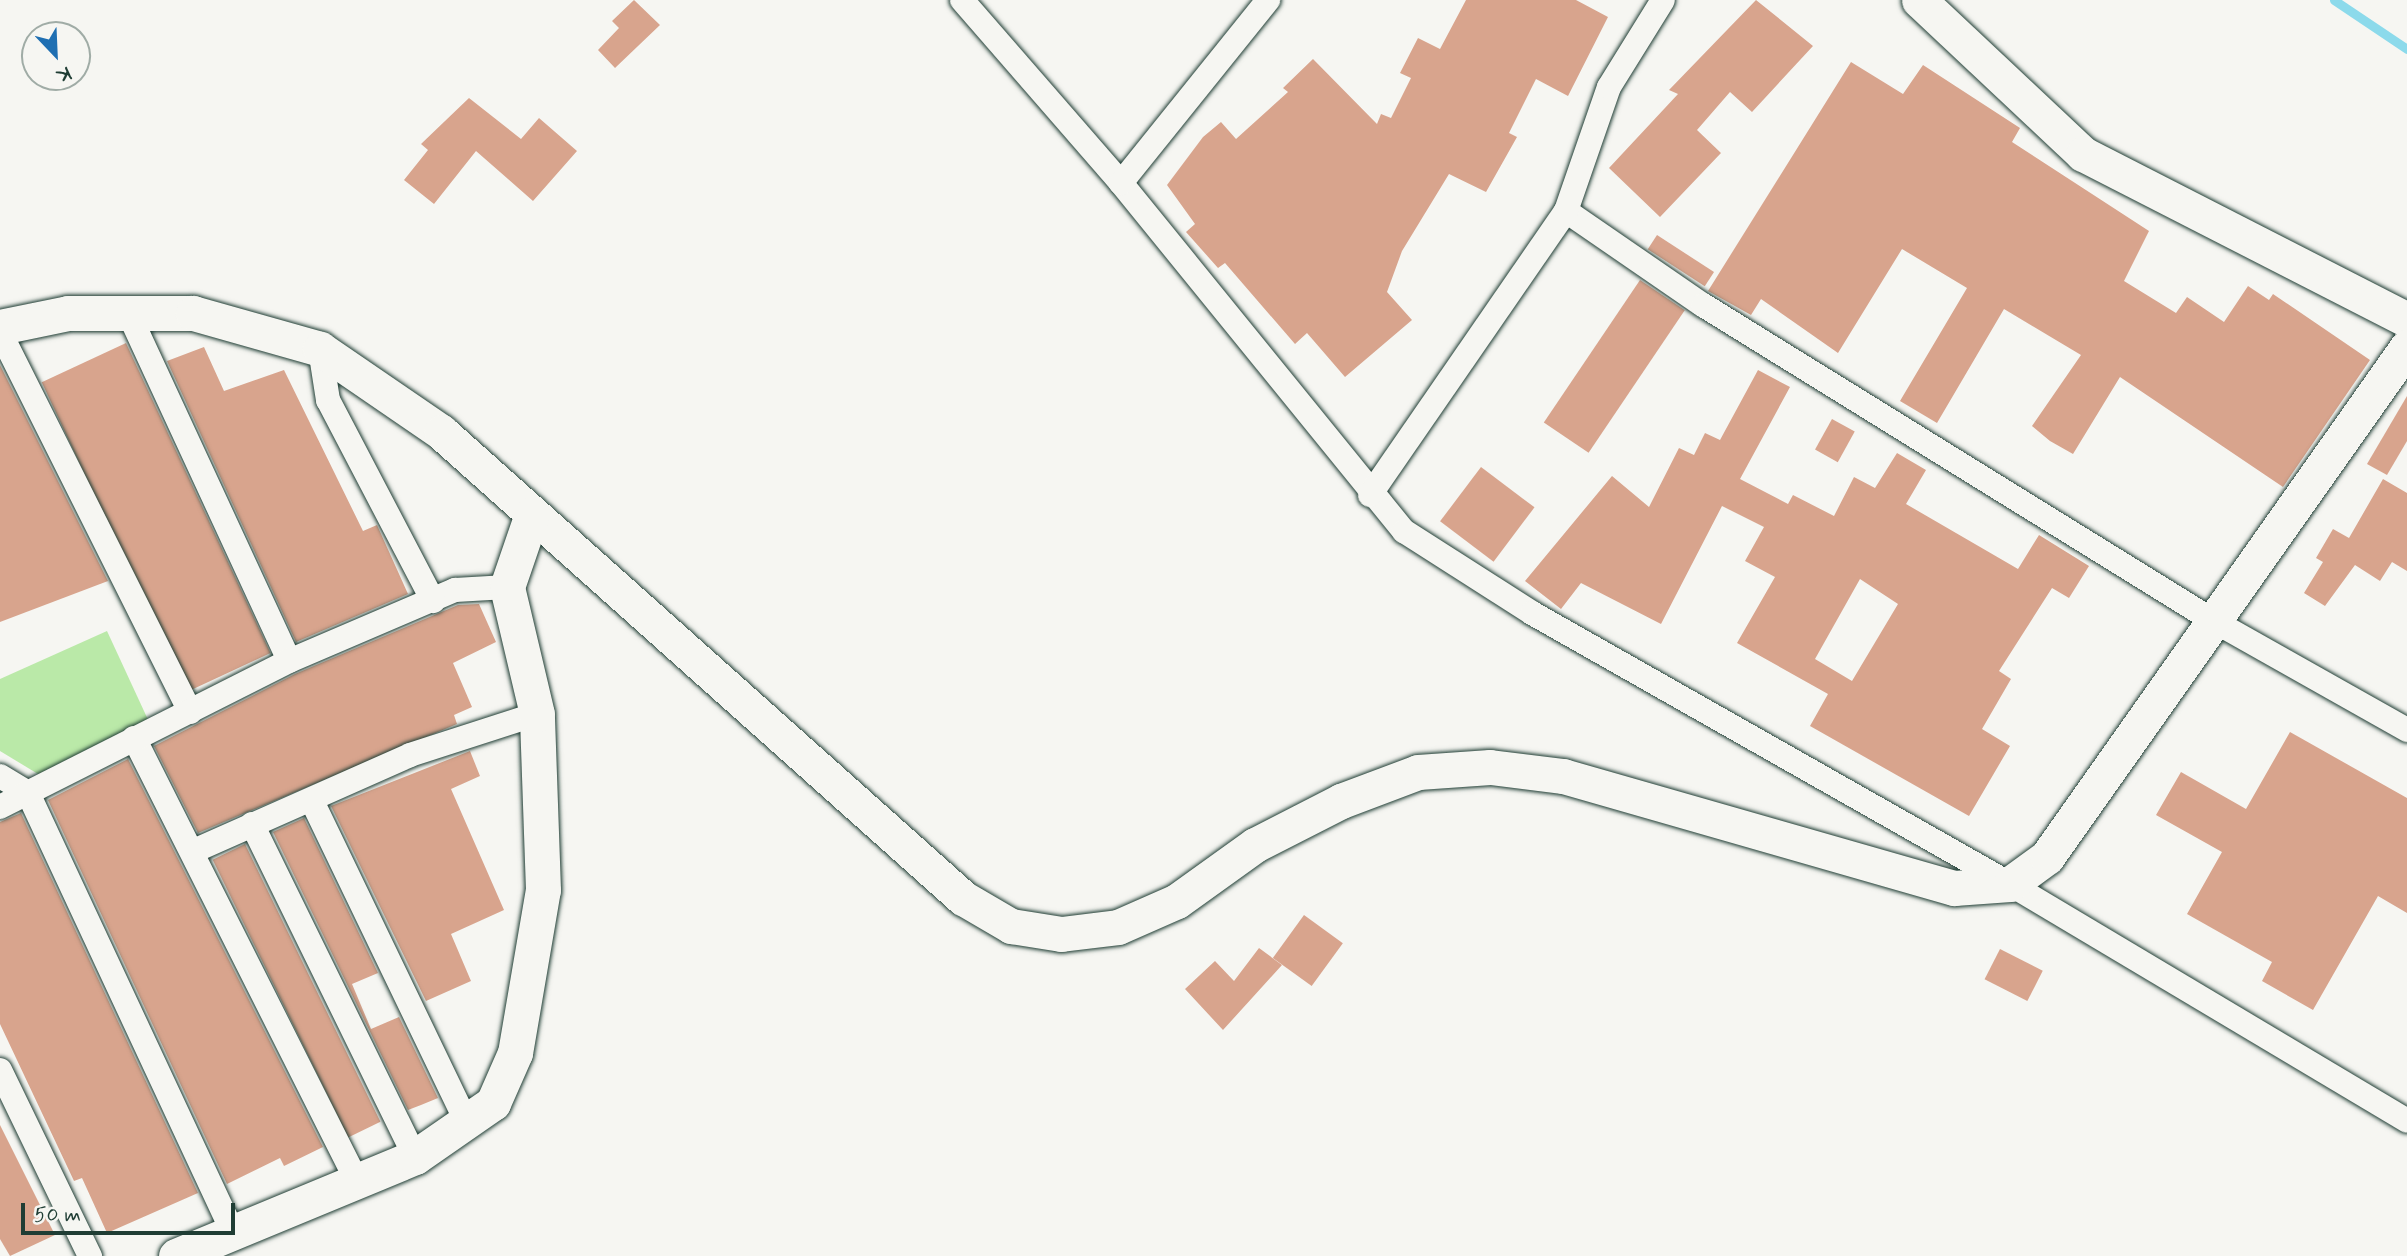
<!DOCTYPE html>
<html>
<head>
<meta charset="utf-8">
<style>
  body { margin:0 }
  #map { position:relative; width:2407px; height:1256px; overflow:hidden; background:#f6f6f2; font-family:Mynerve,sans-serif }
  div>[style] { position:absolute }
  .green>* { inset:0; background:#bae9a8 }
  .stream>* { height:9px; margin:-4.5px; padding:0 4.5px; transform-origin:4.5px; border-radius:4.5px; background:#8cdaeb }
  .building>* { inset:0; background:#d8a48d; transform-origin:0 0 }
  .roads { filter:drop-shadow(0 0 2px #1f3d34) drop-shadow(0 0 2px #1f3d34) }
  .street>* { height:24px; margin:-12px; padding:0 12px; transform-origin:12px; border-radius:12px; background:#f6f6f2 }
  .secondary>* { height:35px; margin:-17.5px; padding:0 17.5px; transform-origin:17.5px; border-radius:17.5px; background:#f6f6f2 }
  span { translate:-50% -50%; white-space:nowrap; text-align:center; line-height:1.15; -webkit-text-stroke:6px #f6f6f2; paint-order:stroke }
  .north { position:absolute; left:21px; top:21px; width:70px; height:70px; box-sizing:border-box; background:#f6f6f2; border:2px solid #a0aca6; border-radius:50%; rotate:157deg; font-size:19px; font-weight:700; line-height:28px; text-align:center; color:#1f3d34 }
  .north::after { content:''; display:block; margin:auto; width:24px; height:32px; background:#1f6fb2; clip-path:polygon(50% 0,100% 100%,50% 72%,0 100%) }
  .scale { position:absolute; left:21px; top:1203px; width:214px; height:32px; box-sizing:border-box; border:4px solid #1f3d34; border-top:0; padding-left:9px; font-size:21px; line-height:24px; white-space:nowrap; color:#1f3d34; -webkit-text-stroke:5px #f6f6f2; paint-order:stroke }
</style>
</head>
<body>
<div id="map">
  <div class="green">
    <div style="clip-path:polygon(107px 631px,150px 724px,38px 774px,0 751px,0 679px)"></div>
  </div>
  <div class="stream">
    <div style="left:2334px;top:0;width:88px;rotate:33.9deg"></div>
  </div>
  <div class="building">
    <div style="clip-path:polygon(634px 0,660px 25px,615px 68px,598px 50px,619px 28px,612px 21px)"></div>
    <div style="clip-path:polygon(1466px 0,1576px 0,1608px 17px,1568px 96px,1536px 79px,1509px 133px,1517px 137px,1486px 192px,1449px 174px,1402px 251px,1387px 292px,1412px 320px,1345px 377px,1307px 333px,1295px 344px,1225px 263px,1218px 268px,1186px 232px,1195px 224px,1167px 185px,1203px 137px,1221px 122px,1236px 139px,1288px 92px,1283px 88px,1313px 59px,1377px 124px,1381px 114px,1391px 118px,1411px 78px,1400px 73px,1418px 38px,1440px 49px)"></div>
    <div style="clip-path:polygon(1756px 0,1813px 46px,1752px 112px,1730px 92px,1697px 130px,1721px 153px,1660px 217px,1609px 168px,1678px 94px,1669px 90px)"></div>
    <div style="clip-path:polygon(1851px 62px,1903px 94px,1923px 65px,2020px 128px,2012px 142px,2149px 231px,2124px 281px,2176px 313px,2187px 297px,2224px 322px,2248px 286px,2269px 300px,2273px 294px,2370px 360px,2283px 487px,2120px 377px,2073px 454px,2050px 441px,2032px 426px,2081px 355px,2004px 309px,1937px 423px,1900px 401px,1967px 288px,1902px 249px,1838px 353px,1761px 299px,1751px 315px,1708px 291px)"></div>
    <div style="clip-path:polygon(469px 98px,521px 139px,539px 118px,577px 151px,533px 201px,476px 151px,434px 204px,404px 180px,428px 150px,421px 144px)"></div>
    <div style="left:1657px;top:235px;width:68px;height:17px;rotate:33deg"></div>
    <div style="left:1640px;top:280px;width:54px;height:172px;rotate:34deg"></div>
    <div style="left:126px;top:343px;width:342px;height:93px;rotate:65deg"></div>
    <div style="clip-path:polygon(204px 347px,224px 391px,284px 370px,363px 531px,377px 525px,408px 594px,296px 642px,167px 361px)"></div>
    <div style="clip-path:polygon(0 365px,108px 581px,0 622px)"></div>
    <div style="clip-path:polygon(evenodd,1758px 370px,1790px 387px,1740px 479px,1788px 504px,1793px 495px,1834px 516px,1854px 477px,1875px 488px,1897px 453px,1926px 470px,1906px 504px,2018px 569px,2039px 535px,2089px 566px,2069px 598px,2052px 588px,1999px 671px,2011px 679px,1982px 729px,2010px 746px,1969px 816px,1810px 726px,1828px 694px,1737px 643px,1775px 577px,1745px 561px,1764px 527px,1722px 506px,1661px 624px,1581px 583px,1561px 609px,1525px 581px,1612px 476px,1649px 507px,1679px 448px,1694px 455px,1705px 433px,1720px 440px,1758px 370px,1860px 579px,1898px 604px,1852px 681px,1815px 659px,1860px 579px)"></div>
    <div style="clip-path:polygon(2407px 396px,2407px 441px,2387px 475px,2367px 464px)"></div>
    <div style="left:1832px;top:419px;width:26px;height:35px;rotate:29deg"></div>
    <div style="left:1481px;top:467px;width:67px;height:68px;rotate:37deg"></div>
    <div style="clip-path:polygon(2383px 479px,2407px 493px,2407px 571px,2392px 562px,2380px 581px,2355px 565px,2325px 606px,2304px 593px,2323px 562px,2316px 558px,2333px 529px,2349px 538px)"></div>
    <div style="clip-path:polygon(479px 604px,496px 642px,453px 663px,472px 707px,454px 715px,457px 724px,198px 833px,154px 746px,295px 674px,458px 605px)"></div>
    <div style="clip-path:polygon(2290px 732px,2407px 798px,2407px 913px,2378px 896px,2313px 1010px,2262px 981px,2272px 962px,2187px 914px,2222px 852px,2156px 815px,2181px 772px,2246px 809px)"></div>
    <div style="clip-path:polygon(470px 751px,480px 776px,451px 789px,504px 910px,451px 934px,471px 981px,426px 1001px,331px 806px)"></div>
    <div style="clip-path:polygon(128px 759px,323px 1147px,284px 1166px,280px 1158px,227px 1184px,48px 800px)"></div>
    <div style="clip-path:polygon(21px 813px,198px 1193px,107px 1233px,82px 1178px,74px 1181px,0 1024px,0 822px)"></div>
    <div style="clip-path:polygon(304px 818px,378px 973px,352px 984px,371px 1029px,399px 1017px,438px 1098px,421px 1105px,408px 1110px,273px 832px)"></div>
    <div style="left:245px;top:844px;width:309px;height:36px;rotate:64deg"></div>
    <div style="left:1304px;top:915px;width:48px;height:53px;rotate:36deg"></div>
    <div style="clip-path:polygon(1259px 948px,1282px 965px,1223px 1030px,1185px 989px,1215px 961px,1234px 981px)"></div>
    <div style="left:2000px;top:949px;width:48px;height:34px;rotate:27deg"></div>
    <div style="clip-path:polygon(0 1125px,55px 1235px,10px 1256px,0 1239px)"></div>
  </div>
  <div class="roads">
    <div class="street">
      <div style="left:962px;top:0;width:242px;rotate:49deg"></div>
      <div style="left:1121px;top:183px;width:449px;rotate:50.9deg"></div>
      <div style="left:1404px;top:531px;width:152px;rotate:32.6deg"></div>
      <div style="left:1532px;top:613px;width:549px;rotate:29.55deg"></div>
      <div style="left:2010px;top:884px;width:462px;rotate:30.8deg"></div>
      <div style="left:1121px;top:183px;width:235px;rotate:-51.2deg"></div>
      <div style="left:1566px;top:211px;width:166px;rotate:34.5deg"></div>
      <div style="left:1703px;top:305px;width:599px;rotate:31.75deg"></div>
      <div style="left:2212px;top:620px;width:224px;rotate:29.4deg"></div>
      <div style="left:128px;top:312px;width:384px;rotate:65.2deg"></div>
      <div style="left:0;top:332px;width:425px;rotate:63.4deg"></div>
      <div style="left:320px;top:349px;width:52px;rotate:81.1deg"></div>
      <div style="left:328px;top:400px;width:227px;rotate:62.4deg"></div>
      <div style="left:1370px;top:495px;width:345px;rotate:-55.4deg"></div>
      <div style="left:1566px;top:211px;width:131px;rotate:-70.9deg"></div>
      <div style="left:1609px;top:87px;width:102px;rotate:-58.2deg"></div>
      <div style="left:134px;top:738px;width:496px;rotate:63.3deg"></div>
      <div style="left:0;top:776px;width:33px;rotate:31deg"></div>
      <div style="left:28px;top:793px;width:485px;rotate:65deg"></div>
      <div style="left:312px;top:801px;width:355px;rotate:64.3deg"></div>
      <div style="left:0;top:807px;width:324px;rotate:-26.8deg"></div>
      <div style="left:289px;top:661px;width:181px;rotate:-23.2deg"></div>
      <div style="left:455px;top:590px;width:52px;rotate:-3.3deg"></div>
      <div style="left:252px;top:824px;width:371px;rotate:63.9deg"></div>
      <div style="left:196px;top:850px;width:234px;rotate:-23.9deg"></div>
      <div style="left:410px;top:755px;width:133px;rotate:-17.9deg"></div>
      <div style="left:0;top:1070px;width:207px;rotate:64.2deg"></div>
    </div>
    <div class="secondary">
      <div style="left:1919px;top:0;width:225px;rotate:43.2deg"></div>
      <div style="left:2083px;top:154px;width:364px;rotate:27.1deg"></div>
      <div style="left:0;top:327px;width:69px;rotate:-11.6deg"></div>
      <div style="left:68px;top:313px;width:125px"></div>
      <div style="left:193px;top:313px;width:132px;rotate:15.8deg"></div>
      <div style="left:320px;top:349px;width:147px;rotate:34.4deg"></div>
      <div style="left:441px;top:432px;width:700px;rotate:41.76deg"></div>
      <div style="left:963px;top:898px;width:56px;rotate:30.3deg"></div>
      <div style="left:1011px;top:926px;width:51px;rotate:9.1deg"></div>
      <div style="left:1061px;top:934px;width:57px;rotate:-7deg"></div>
      <div style="left:1118px;top:927px;width:64px;rotate:-23.8deg"></div>
      <div style="left:1177px;top:901px;width:96px;rotate:-35.7deg"></div>
      <div style="left:1255px;top:845px;width:97px;rotate:-27.1deg"></div>
      <div style="left:1341px;top:801px;width:82px;rotate:-20.6deg"></div>
      <div style="left:1418px;top:772px;width:72px;rotate:-4deg"></div>
      <div style="left:1490px;top:767px;width:74px;rotate:7deg"></div>
      <div style="left:1563px;top:776px;width:407px;rotate:16deg"></div>
      <div style="left:1954px;top:888px;width:56px;rotate:-4.1deg"></div>
      <div style="left:2010px;top:884px;width:46px;rotate:-36.1deg"></div>
      <div style="left:2047px;top:857px;width:624px;rotate:-54.78deg"></div>
      <div style="left:176px;top:1256px;width:259px;rotate:-22.5deg"></div>
      <div style="left:415px;top:1157px;width:95px;rotate:-34.7deg"></div>
      <div style="left:493px;top:1103px;width:55px;rotate:-66.3deg"></div>
      <div style="left:515px;top:1053px;width:165px;rotate:-80.3deg"></div>
      <div style="left:543px;top:890px;width:176px;rotate:-92deg"></div>
      <div style="left:537px;top:714px;width:130px;rotate:-103.3deg"></div>
      <div style="left:507px;top:587px;width:77px;rotate:-71.1deg"></div>
    </div>
  </div>
  <div class="north">K</div>
  <div class="scale">50 m</div>
</div>
</body>
</html>
